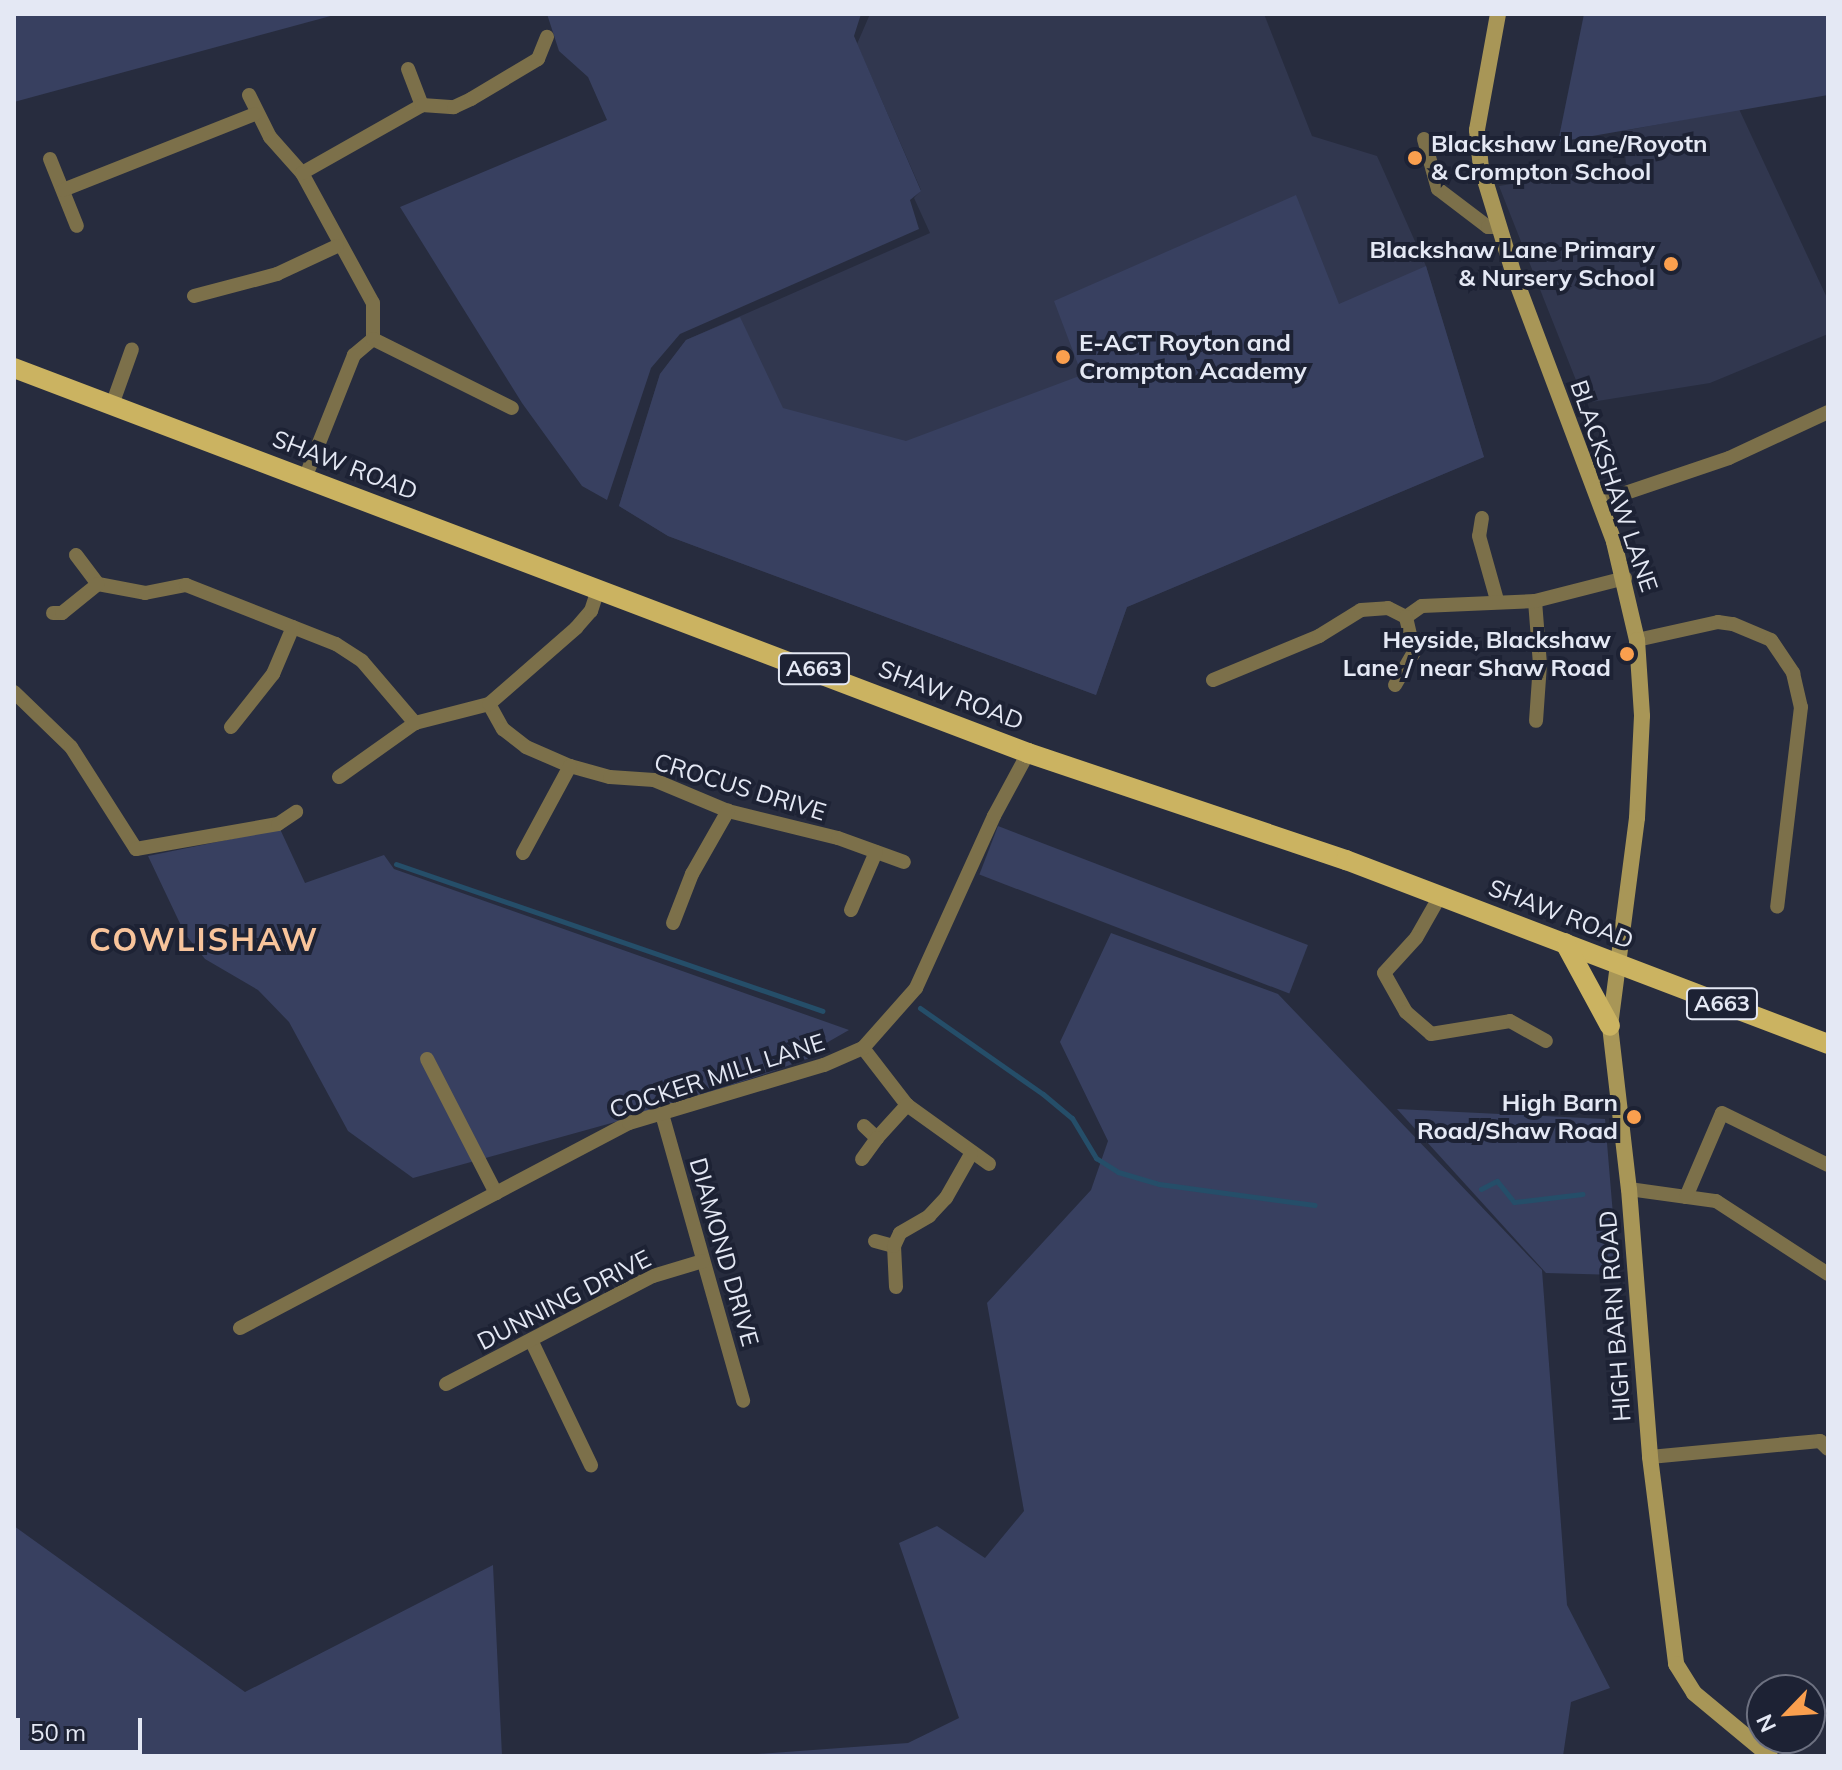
<!DOCTYPE html>
<html>
<head>
<meta charset="utf-8">
<style>
  body { margin:0 }
  #map { position:relative; width:1842px; height:1770px; overflow:hidden; background:#272c3e; font-family:Mulish,sans-serif }
  div>[style] { position:absolute }
  .built>* { inset:0; background:#31374f }
  .green>* { inset:0; background:#384060; transform-origin:0 0 }
  .stream>* { height:5px; margin:-2.5px; padding:0 2.5px; transform-origin:2.5px; border-radius:2.5px; background:#254e69 }
  .street>* { height:14px; margin:-7px; padding:0 7px; transform-origin:7px; border-radius:7px; background:#7c704a }
  .secondary>* { height:16px; margin:-8px; padding:0 8px; transform-origin:8px; border-radius:8px; background:#a89657 }
  .primary>* { height:20px; margin:-10px; padding:0 10px; transform-origin:10px; border-radius:10px; background:#cbb361 }
  .dots>* { width:22px; height:22px; translate:-50% -50%; box-sizing:border-box; border:4px solid #1d2234; border-radius:50% }
  span { translate:-50% -50%; white-space:nowrap; text-align:center; line-height:1.15; -webkit-text-stroke:8px #1d2234; paint-order:stroke }
  .shield-label span { padding:2px 6px; background:#1d2234; border:2px solid; border-radius:6px; -webkit-text-stroke-width:0 }
  .shield-label { font-size:22px; color:#e4e8f4; font-weight:700 }
  .poi-label { font-size:24px; color:#e4e8f4; font-weight:700 }
  .left { translate:0 -50%; text-align:left }
  .right { translate:-100% -50%; text-align:right }
  .street-label { font-size:24px; color:#e4e8f4 }
  .district-label { font-size:32px; color:#f8c49b; font-weight:700; letter-spacing:2px }
  .frame { position:absolute; inset:0; border:16px solid #e4e8f4; pointer-events:none }
  .north { position:absolute; left:1746px; top:1674px; width:80px; height:80px; box-sizing:border-box; background:#1d2234; border:2px solid #6d7181; border-radius:50%; rotate:245deg; font-size:22px; font-weight:700; line-height:32px; text-align:center; color:#e4e8f4 }
  .north::after { content:''; display:block; margin:auto; width:28px; height:36px; background:#fa9f4e; clip-path:polygon(50% 0,100% 100%,50% 72%,0 100%) }
  .scale { position:absolute; left:16px; top:1718px; width:126px; height:36px; box-sizing:border-box; border:4px solid #e4e8f4; border-top:0; padding-left:10px; font-size:24px; line-height:28px; white-space:nowrap; color:#e4e8f4; -webkit-text-stroke:6px #1d2234; paint-order:stroke }
</style>
</head>
<body>
<div id="map">
  <div class="built">
    <div style="clip-path:polygon(870px 14px,1264px 14px,1312px 136px,1377px 156px,1426px 266px,1484px 457px,1127px 607px,1096px 695px,668px 536px,619px 506px,660px 374px,686px 340px,930px 233px,914px 198px,921px 190px,857px 44px)"></div>
    <div style="clip-path:polygon(1739px 109px,1828px 300px,1828px 334px,1710px 383px,1585px 403px,1499px 186px,1626px 165px,1623px 131px)"></div>
  </div>
  <div class="green">
    <div style="clip-path:polygon(14px 14px,338px 14px,14px 102px)"></div>
    <div style="clip-path:polygon(547px 14px,861px 14px,854px 36px,921px 191px,910px 200px,919px 229px,680px 334px,651px 368px,607px 500px,582px 486px,522px 403px,400px 207px,607px 120px,588px 77px,559px 51px)"></div>
    <div style="clip-path:polygon(1584px 14px,1828px 14px,1828px 95px,1558px 142px)"></div>
    <div style="clip-path:polygon(1296px 195px,1339px 304px,1426px 266px,1484px 457px,1127px 607px,1096px 695px,668px 536px,619px 506px,660px 374px,686px 340px,740px 317px,783px 408px,906px 441px,1082px 375px,1054px 301px)"></div>
    <div style="left:998px;top:826px;width:332px;height:52px;rotate:21deg"></div>
    <div style="clip-path:polygon(280px 829px,305px 883px,384px 855px,394px 869px,849px 1030px,814px 1050px,815px 1056px,765px 1074px,644px 1114px,413px 1178px,348px 1131px,289px 1022px,258px 990px,205px 959px,185px 934px,148px 856px)"></div>
    <div style="clip-path:polygon(1111px 933px,1278px 994px,1542px 1270px,1567px 1605px,1610px 1688px,1571px 1702px,1563px 1756px,731px 1756px,908px 1743px,959px 1718px,899px 1543px,937px 1526px,985px 1558px,1024px 1511px,987px 1303px,1091px 1190px,1108px 1141px,1060px 1042px)"></div>
    <div style="clip-path:polygon(1397px 1109px,1605px 1119px,1618px 1275px,1546px 1273px)"></div>
    <div style="clip-path:polygon(14px 1526px,245px 1692px,493px 1565px,502px 1756px,14px 1756px)"></div>
  </div>
  <div class="stream">
    <div style="left:396px;top:864px;width:451px;rotate:19deg"></div>
    <div style="left:920px;top:1008px;width:150px;rotate:35deg"></div>
    <div style="left:1043px;top:1094px;width:38px;rotate:40deg"></div>
    <div style="left:1072px;top:1118px;width:47px;rotate:59deg"></div>
    <div style="left:1096px;top:1158px;width:26px;rotate:32deg"></div>
    <div style="left:1118px;top:1172px;width:43px;rotate:16.3deg"></div>
    <div style="left:1159px;top:1184px;width:157px;rotate:7.7deg"></div>
    <div style="left:1481px;top:1189px;width:18px;rotate:-27deg"></div>
    <div style="left:1497px;top:1181px;width:27px;rotate:51deg"></div>
    <div style="left:1514px;top:1202px;width:69px;rotate:-6.6deg"></div>
  </div>
  <div class="street">
    <div style="left:408px;top:69px;width:39px;rotate:69deg"></div>
    <div style="left:249px;top:95px;width:47px;rotate:63.4deg"></div>
    <div style="left:270px;top:137px;width:48px;rotate:48.4deg"></div>
    <div style="left:302px;top:173px;width:148px;rotate:61.4deg"></div>
    <div style="left:373px;top:303px;width:36px;rotate:90deg"></div>
    <div style="left:373px;top:339px;width:25px;rotate:140deg"></div>
    <div style="left:354px;top:355px;width:132px;rotate:111.7deg"></div>
    <div style="left:1424px;top:139px;width:52px;rotate:74.4deg"></div>
    <div style="left:1438px;top:189px;width:63px;rotate:37.2deg"></div>
    <div style="left:1488px;top:227px;width:9px"></div>
    <div style="left:50px;top:159px;width:72px;rotate:68.1deg"></div>
    <div style="left:302px;top:173px;width:138px;rotate:-29.5deg"></div>
    <div style="left:422px;top:105px;width:32px;rotate:4deg"></div>
    <div style="left:454px;top:107px;width:19px;rotate:-25deg"></div>
    <div style="left:471px;top:99px;width:78px;rotate:-30.8deg"></div>
    <div style="left:538px;top:59px;width:24px;rotate:-68deg"></div>
    <div style="left:63px;top:190px;width:206px;rotate:-21.6deg"></div>
    <div style="left:194px;top:296px;width:86px;rotate:-14.8deg"></div>
    <div style="left:277px;top:274px;width:66px;rotate:-25deg"></div>
    <div style="left:373px;top:339px;width:155px;rotate:26.4deg"></div>
    <div style="left:112px;top:405px;width:59px;rotate:-70.3deg"></div>
    <div style="left:1599px;top:502px;width:137px;rotate:-18.7deg"></div>
    <div style="left:1729px;top:458px;width:109px;rotate:-24.9deg"></div>
    <div style="left:1482px;top:518px;width:18px;rotate:99deg"></div>
    <div style="left:1479px;top:536px;width:66px;rotate:74.3deg"></div>
    <div style="left:76px;top:555px;width:36px;rotate:53deg"></div>
    <div style="left:98px;top:584px;width:48px;rotate:10.8deg"></div>
    <div style="left:145px;top:593px;width:42px;rotate:-11deg"></div>
    <div style="left:186px;top:585px;width:161px;rotate:21.5deg"></div>
    <div style="left:336px;top:644px;width:31px;rotate:33deg"></div>
    <div style="left:362px;top:661px;width:82px;rotate:49.5deg"></div>
    <div style="left:1535px;top:601px;width:63px;rotate:85.5deg"></div>
    <div style="left:1540px;top:664px;width:57px;rotate:94deg"></div>
    <div style="left:53px;top:613px;width:9px"></div>
    <div style="left:62px;top:613px;width:46px;rotate:-38.9deg"></div>
    <div style="left:1406px;top:617px;width:19px;rotate:-35deg"></div>
    <div style="left:1422px;top:606px;width:113px;rotate:-2.5deg"></div>
    <div style="left:1535px;top:601px;width:93px;rotate:-14.3deg"></div>
    <div style="left:1637px;top:640px;width:83px;rotate:-12.5deg"></div>
    <div style="left:1718px;top:622px;width:15px;rotate:8deg"></div>
    <div style="left:1733px;top:624px;width:41px;rotate:22.8deg"></div>
    <div style="left:1771px;top:640px;width:40px;rotate:56deg"></div>
    <div style="left:1793px;top:673px;width:35px;rotate:77deg"></div>
    <div style="left:1801px;top:707px;width:201px;rotate:96.8deg"></div>
    <div style="left:1213px;top:680px;width:115px;rotate:-22.5deg"></div>
    <div style="left:1319px;top:636px;width:49px;rotate:-31.8deg"></div>
    <div style="left:1361px;top:610px;width:27px;rotate:-4deg"></div>
    <div style="left:1388px;top:608px;width:20px;rotate:27deg"></div>
    <div style="left:1395px;top:685px;width:38px;rotate:-60deg"></div>
    <div style="left:1414px;top:652px;width:36px;rotate:-103deg"></div>
    <div style="left:14px;top:692px;width:79px;rotate:44deg"></div>
    <div style="left:71px;top:747px;width:121px;rotate:57.5deg"></div>
    <div style="left:136px;top:849px;width:144px;rotate:-10deg"></div>
    <div style="left:278px;top:824px;width:22px;rotate:-34deg"></div>
    <div style="left:489px;top:704px;width:29px;rotate:61deg"></div>
    <div style="left:503px;top:729px;width:29px;rotate:38deg"></div>
    <div style="left:526px;top:747px;width:48px;rotate:23.4deg"></div>
    <div style="left:570px;top:766px;width:41px;rotate:15.4deg"></div>
    <div style="left:610px;top:777px;width:44px;rotate:3.9deg"></div>
    <div style="left:654px;top:780px;width:80px;rotate:22.7deg"></div>
    <div style="left:728px;top:811px;width:113px;rotate:13.8deg"></div>
    <div style="left:838px;top:838px;width:70px;rotate:20deg"></div>
    <div style="left:231px;top:727px;width:68px;rotate:-51.6deg"></div>
    <div style="left:273px;top:674px;width:51px;rotate:-66.9deg"></div>
    <div style="left:339px;top:777px;width:93px;rotate:-35.4deg"></div>
    <div style="left:415px;top:723px;width:76px;rotate:-14.4deg"></div>
    <div style="left:489px;top:704px;width:116px;rotate:-41.1deg"></div>
    <div style="left:576px;top:628px;width:23px;rotate:-49deg"></div>
    <div style="left:591px;top:611px;width:23px;rotate:-72deg"></div>
    <div style="left:523px;top:853px;width:99px;rotate:-61.6deg"></div>
    <div style="left:1440px;top:896px;width:48px;rotate:119.7deg"></div>
    <div style="left:1416px;top:938px;width:47px;rotate:132.4deg"></div>
    <div style="left:1384px;top:973px;width:45px;rotate:60.6deg"></div>
    <div style="left:1406px;top:1012px;width:33px;rotate:41deg"></div>
    <div style="left:1431px;top:1034px;width:80px;rotate:-9.3deg"></div>
    <div style="left:1510px;top:1021px;width:41px;rotate:29.1deg"></div>
    <div style="left:851px;top:910px;width:63px;rotate:-66.7deg"></div>
    <div style="left:673px;top:923px;width:53px;rotate:-68.8deg"></div>
    <div style="left:692px;top:874px;width:73px;rotate:-60.3deg"></div>
    <div style="left:863px;top:1048px;width:72px;rotate:52.3deg"></div>
    <div style="left:907px;top:1105px;width:101px;rotate:35.7deg"></div>
    <div style="left:427px;top:1059px;width:151px;rotate:62.8deg"></div>
    <div style="left:662px;top:1114px;width:298px;rotate:74.2deg"></div>
    <div style="left:864px;top:1126px;width:18px;rotate:43deg"></div>
    <div style="left:877px;top:1138px;width:45px;rotate:-47.7deg"></div>
    <div style="left:862px;top:1159px;width:26px;rotate:-54deg"></div>
    <div style="left:1629px;top:1189px;width:88px;rotate:7.9deg"></div>
    <div style="left:1716px;top:1201px;width:134px;rotate:33.1deg"></div>
    <div style="left:1686px;top:1197px;width:91px;rotate:-66.8deg"></div>
    <div style="left:1722px;top:1113px;width:118px;rotate:26.1deg"></div>
    <div style="left:875px;top:1241px;width:20px;rotate:15deg"></div>
    <div style="left:894px;top:1246px;width:41px;rotate:87.2deg"></div>
    <div style="left:894px;top:1246px;width:14px;rotate:-65deg"></div>
    <div style="left:900px;top:1233px;width:34px;rotate:-30deg"></div>
    <div style="left:929px;top:1216px;width:25px;rotate:-47deg"></div>
    <div style="left:946px;top:1198px;width:51px;rotate:-60.4deg"></div>
    <div style="left:240px;top:1328px;width:440px;rotate:-27.8deg"></div>
    <div style="left:629px;top:1123px;width:203px;rotate:-16.6deg"></div>
    <div style="left:824px;top:1065px;width:43px;rotate:-23.6deg"></div>
    <div style="left:863px;top:1048px;width:80px;rotate:-48.5deg"></div>
    <div style="left:916px;top:988px;width:189px;rotate:-65.6deg"></div>
    <div style="left:994px;top:816px;width:72px;rotate:-61.6deg"></div>
    <div style="left:531px;top:1340px;width:139px;rotate:64.4deg"></div>
    <div style="left:446px;top:1384px;width:233px;rotate:-27.6deg"></div>
    <div style="left:653px;top:1276px;width:52px;rotate:-16.7deg"></div>
    <div style="left:1650px;top:1457px;width:171px;rotate:-5.4deg"></div>
    <div style="left:1820px;top:1441px;width:11px;rotate:45deg"></div>
  </div>
  <div class="secondary">
    <div style="left:1498px;top:14px;width:118px;rotate:100.3deg"></div>
    <div style="left:1477px;top:130px;width:37px;rotate:84deg"></div>
    <div style="left:1481px;top:167px;width:116px;rotate:73deg"></div>
    <div style="left:1515px;top:278px;width:282px;rotate:69.4deg"></div>
    <div style="left:1614px;top:542px;width:101px;rotate:76.8deg"></div>
    <div style="left:1637px;top:640px;width:76px;rotate:86.2deg"></div>
    <div style="left:1642px;top:716px;width:102px;rotate:92.8deg"></div>
    <div style="left:1637px;top:818px;width:210px;rotate:97.4deg"></div>
    <div style="left:1610px;top:1026px;width:164px;rotate:83.4deg"></div>
    <div style="left:1629px;top:1189px;width:269px;rotate:85.5deg"></div>
    <div style="left:1650px;top:1457px;width:209px;rotate:82.8deg"></div>
    <div style="left:1676px;top:1664px;width:34px;rotate:58deg"></div>
    <div style="left:1694px;top:1693px;width:99px;rotate:39.7deg"></div>
  </div>
  <div class="primary">
    <div style="left:14px;top:368px;width:1085px;rotate:20.79deg"></div>
    <div style="left:1028px;top:753px;width:336px;rotate:18.6deg"></div>
    <div style="left:1346px;top:860px;width:516px;rotate:20.89deg"></div>
    <div style="left:1565px;top:943px;width:94px;rotate:61.5deg"></div>
  </div>
  <div class="dots">
    <div style="left:1415px;top:158px;background:#fa9f4e"></div>
    <div style="left:1671px;top:264px;background:#fa9f4e"></div>
    <div style="left:1063px;top:357px;background:#fa9f4e"></div>
    <div style="left:1627px;top:654px;background:#fa9f4e"></div>
    <div style="left:1634px;top:1117px;background:#fa9f4e"></div>
  </div>
  <div class="shield-label">
    <span style="left:814px;top:669px">A663</span>
    <span style="left:1722px;top:1004px">A663</span>
  </div>
  <div class="poi-label">
    <span class="left" style="left:1431px;top:158px">Blackshaw Lane/Royotn<br>&amp; Crompton School</span>
    <span class="right" style="left:1655px;top:264px">Blackshaw Lane Primary<br>&amp; Nursery School</span>
    <span class="left" style="left:1079px;top:357px">E-ACT Royton and<br>Crompton Academy</span>
    <span class="right" style="left:1611px;top:654px">Heyside, Blackshaw<br>Lane / near Shaw Road</span>
    <span class="right" style="left:1618px;top:1117px">High Barn<br>Road/Shaw Road</span>
  </div>
  <div class="street-label">
    <span style="left:345px;top:465px;rotate:21deg">SHAW ROAD</span>
    <span style="left:1614px;top:486px;rotate:71deg">BLACKSHAW LANE</span>
    <span style="left:951px;top:695px;rotate:21deg">SHAW ROAD</span>
    <span style="left:740px;top:787px;rotate:17deg">CROCUS DRIVE</span>
    <span style="left:1561px;top:914px;rotate:21deg">SHAW ROAD</span>
    <span style="left:717px;top:1076px;rotate:-18deg">COCKER MILL LANE</span>
    <span style="left:724px;top:1252px;rotate:74deg">DIAMOND DRIVE</span>
    <span style="left:564px;top:1300px;rotate:-27deg">DUNNING DRIVE</span>
    <span style="left:1615px;top:1316px;rotate:-94deg">HIGH BARN ROAD</span>
  </div>
  <div class="district-label">
    <span style="left:204px;top:939px">COWLISHAW</span>
  </div>
  <div class="frame"></div>
  <div class="north">N</div>
  <div class="scale">50 m</div>
</div>
</body>
</html>
